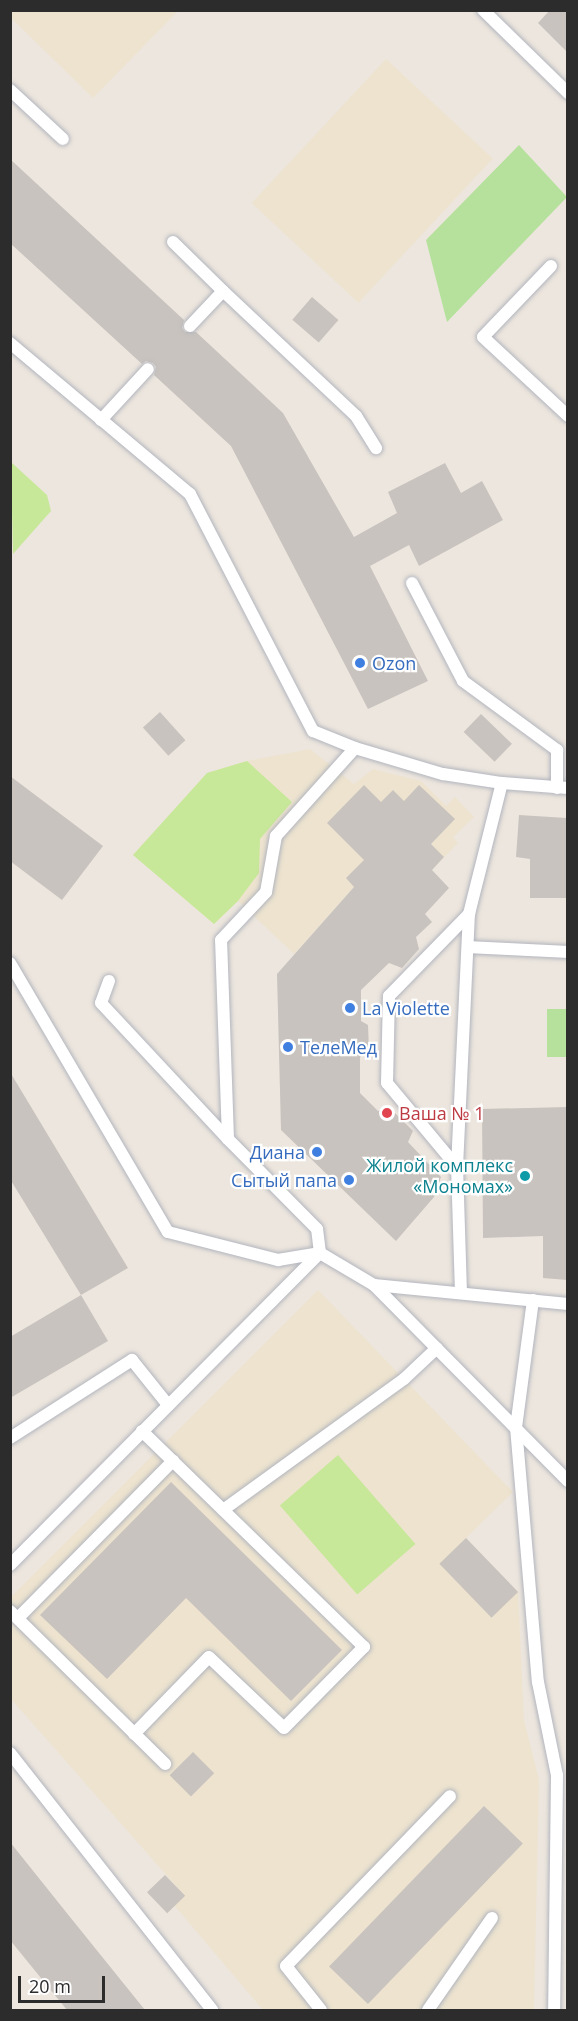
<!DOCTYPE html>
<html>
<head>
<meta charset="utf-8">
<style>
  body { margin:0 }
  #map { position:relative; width:578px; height:2021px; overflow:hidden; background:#ede6de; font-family:"Open Sans",sans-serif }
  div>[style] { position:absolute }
  .education>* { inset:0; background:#ede3cf; transform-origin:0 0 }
  .green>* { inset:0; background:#b5e19d; transform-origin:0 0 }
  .pitch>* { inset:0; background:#c8e899; transform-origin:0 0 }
  .building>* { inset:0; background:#c8c3be; transform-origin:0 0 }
  .roads { filter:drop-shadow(0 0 2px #b2b5be) drop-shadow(0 0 2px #b2b5be) }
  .service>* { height:12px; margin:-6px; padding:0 6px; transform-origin:6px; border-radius:6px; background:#fff }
  .dots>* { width:16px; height:16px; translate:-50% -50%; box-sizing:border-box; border:3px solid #fff; border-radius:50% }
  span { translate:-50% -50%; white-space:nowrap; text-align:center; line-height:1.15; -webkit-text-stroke:4.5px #fff; paint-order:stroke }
  .shop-label { font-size:18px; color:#366cbe }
  .left { translate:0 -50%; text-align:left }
  .right { translate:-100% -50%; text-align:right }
  .health-label { font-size:18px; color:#be3a42 }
  .culture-label { font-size:18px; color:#0d838f }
  .frame { position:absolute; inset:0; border:12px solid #2c2c2c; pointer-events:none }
  .scale { position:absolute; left:18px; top:1976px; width:87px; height:27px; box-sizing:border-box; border:3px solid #2c2c2c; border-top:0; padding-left:8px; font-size:18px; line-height:21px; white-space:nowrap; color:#2c2c2c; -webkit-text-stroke:4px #fff; paint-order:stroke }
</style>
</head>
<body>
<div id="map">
  <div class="education">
    <div style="clip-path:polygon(10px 11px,11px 10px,178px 11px,93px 98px,11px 18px)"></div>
    <div style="left:386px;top:59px;width:146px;height:197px;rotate:43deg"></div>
    <div style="clip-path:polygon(310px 749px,354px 784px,373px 769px,421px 781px,446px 806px,455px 797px,474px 817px,453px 837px,458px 843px,432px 870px,410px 846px,354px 887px,294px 954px,238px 901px,214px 924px,133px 855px,207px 773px,247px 761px)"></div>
    <div style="clip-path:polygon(318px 1290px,513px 1492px,466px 1538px,518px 1592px,524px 1720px,539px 1780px,534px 2010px,263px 2010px,174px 1905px,184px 1895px,11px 1699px,10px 1598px)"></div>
  </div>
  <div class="green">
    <div style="clip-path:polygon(519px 145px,567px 197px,447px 322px,426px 240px)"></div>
    <div style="left:547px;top:1009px;width:20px;height:48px"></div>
  </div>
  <div class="pitch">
    <div style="clip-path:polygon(11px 462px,47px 495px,51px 511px,13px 554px)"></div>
    <div style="clip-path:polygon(247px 761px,292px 802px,260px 839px,259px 873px,238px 901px,214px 924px,133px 855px,207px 773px)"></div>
    <div style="left:338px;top:1455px;width:118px;height:77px;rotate:49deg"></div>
  </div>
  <div class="building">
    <div style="clip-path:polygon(550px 10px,567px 10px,567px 52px,538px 23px)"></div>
    <div style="clip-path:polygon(10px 159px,184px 320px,182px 328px,185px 332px,196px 332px,283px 413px,354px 537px,397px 513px,388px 492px,445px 463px,461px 493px,482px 481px,503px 520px,419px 566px,409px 545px,370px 566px,428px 681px,368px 709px,231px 446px,154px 375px,156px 367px,153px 363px,146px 361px,142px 364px,10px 243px)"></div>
    <div style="left:312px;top:297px;width:35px;height:30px;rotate:41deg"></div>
    <div style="left:160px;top:712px;width:38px;height:23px;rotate:48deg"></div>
    <div style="left:481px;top:714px;width:43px;height:25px;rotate:44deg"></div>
    <div style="clip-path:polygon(10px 776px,103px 846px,62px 900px,10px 861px)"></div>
    <div style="clip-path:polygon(364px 785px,381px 802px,393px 790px,404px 801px,419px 785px,455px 819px,431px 844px,444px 857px,432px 870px,449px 888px,425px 914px,432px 922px,416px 937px,419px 949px,402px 968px,389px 963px,361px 990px,361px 1021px,368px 1025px,369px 1050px,360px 1057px,360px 1093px,378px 1111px,388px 1106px,413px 1131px,408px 1142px,441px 1177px,434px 1197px,396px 1241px,281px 1130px,277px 974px,354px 887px,346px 878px,364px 860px,327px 823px)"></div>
    <div style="clip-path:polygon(519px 815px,567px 818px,567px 898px,530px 898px,530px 859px,516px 857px)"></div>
    <div style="clip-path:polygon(10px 1072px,128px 1268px,81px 1295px,10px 1179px)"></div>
    <div style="clip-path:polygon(567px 1107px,567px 1280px,543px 1278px,543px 1236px,483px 1238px,482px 1109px)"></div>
    <div style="clip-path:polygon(81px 1295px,108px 1341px,10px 1398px,10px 1337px)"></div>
    <div style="clip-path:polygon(171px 1482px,342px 1650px,291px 1701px,186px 1598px,107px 1679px,40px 1615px)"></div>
    <div style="left:466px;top:1538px;width:75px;height:37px;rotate:46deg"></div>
    <div style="left:193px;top:1752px;width:30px;height:33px;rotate:45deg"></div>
    <div style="left:484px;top:1806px;width:54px;height:223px;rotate:44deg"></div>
    <div style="clip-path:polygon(10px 1842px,70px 1917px,145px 2010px,67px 2010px,10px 1940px)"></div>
    <div style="left:165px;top:1875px;width:29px;height:25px;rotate:46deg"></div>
  </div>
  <div class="roads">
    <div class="service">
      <div style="left:483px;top:10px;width:119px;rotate:44.3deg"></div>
      <div style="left:10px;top:90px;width:72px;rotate:42.8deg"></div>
      <div style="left:173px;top:242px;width:70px;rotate:44.4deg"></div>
      <div style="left:551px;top:266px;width:98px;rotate:133.8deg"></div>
      <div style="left:483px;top:337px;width:116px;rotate:42.9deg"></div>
      <div style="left:190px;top:326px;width:48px;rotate:-46.7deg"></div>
      <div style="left:223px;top:291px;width:183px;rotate:43.2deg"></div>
      <div style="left:356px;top:416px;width:38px;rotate:58deg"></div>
      <div style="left:10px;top:343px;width:235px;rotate:40deg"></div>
      <div style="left:190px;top:494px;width:267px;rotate:62.6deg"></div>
      <div style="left:313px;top:731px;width:45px;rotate:22deg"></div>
      <div style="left:355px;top:748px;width:92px;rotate:16.5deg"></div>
      <div style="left:443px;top:774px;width:60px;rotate:8.7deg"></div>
      <div style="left:502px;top:783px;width:66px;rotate:4.3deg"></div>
      <div style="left:101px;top:420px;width:69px;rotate:-47.3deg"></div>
      <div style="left:412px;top:583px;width:110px;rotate:62.5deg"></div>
      <div style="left:463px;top:681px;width:117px;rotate:36.3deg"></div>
      <div style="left:557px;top:750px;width:38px;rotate:90deg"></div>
      <div style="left:468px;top:947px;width:100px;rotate:2.9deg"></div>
      <div style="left:10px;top:963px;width:312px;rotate:59.6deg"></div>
      <div style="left:168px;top:1232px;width:114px;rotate:14.3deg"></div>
      <div style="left:278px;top:1260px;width:43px;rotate:-9.5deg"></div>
      <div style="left:320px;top:1253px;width:63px;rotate:30.7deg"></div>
      <div style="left:374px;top:1285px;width:276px;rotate:45.3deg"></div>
      <div style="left:109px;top:981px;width:23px;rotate:110deg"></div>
      <div style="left:101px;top:1003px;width:186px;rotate:47deg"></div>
      <div style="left:457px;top:1167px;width:109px;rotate:-129.8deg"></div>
      <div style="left:387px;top:1083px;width:87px;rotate:-88.7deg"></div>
      <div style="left:389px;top:996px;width:115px;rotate:-45.7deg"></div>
      <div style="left:320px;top:1253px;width:24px;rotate:-97deg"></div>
      <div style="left:317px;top:1229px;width:127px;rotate:-134.7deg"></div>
      <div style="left:228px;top:1139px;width:199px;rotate:-92deg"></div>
      <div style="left:221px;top:940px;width:66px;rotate:-46.8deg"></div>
      <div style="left:266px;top:892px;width:57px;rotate:-79.9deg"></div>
      <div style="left:276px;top:836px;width:118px;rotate:-48.1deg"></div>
      <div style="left:374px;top:1285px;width:195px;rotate:5.6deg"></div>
      <div style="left:461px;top:1293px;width:126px;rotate:-91.8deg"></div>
      <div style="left:457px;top:1167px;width:253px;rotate:-87.3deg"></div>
      <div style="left:469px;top:914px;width:135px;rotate:-75.9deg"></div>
      <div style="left:533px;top:1300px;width:128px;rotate:97.6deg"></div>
      <div style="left:516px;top:1427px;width:256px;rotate:85.1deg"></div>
      <div style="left:538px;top:1682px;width:95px;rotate:78.5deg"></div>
      <div style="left:557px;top:1775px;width:235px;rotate:90.7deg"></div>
      <div style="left:10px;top:1438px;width:145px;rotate:-32.6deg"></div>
      <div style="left:132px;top:1360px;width:58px;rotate:51.3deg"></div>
      <div style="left:223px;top:1510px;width:223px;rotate:-35.9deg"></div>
      <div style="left:404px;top:1379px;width:45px;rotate:-43.2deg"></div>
      <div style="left:10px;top:1565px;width:440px;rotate:-45.2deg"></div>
      <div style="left:10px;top:1611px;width:218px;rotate:44.6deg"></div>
      <div style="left:18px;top:1618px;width:221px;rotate:-45.4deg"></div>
      <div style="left:134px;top:1734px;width:107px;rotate:-45.8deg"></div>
      <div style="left:209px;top:1657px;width:103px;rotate:43.4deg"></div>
      <div style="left:284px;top:1728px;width:114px;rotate:-45.4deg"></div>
      <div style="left:364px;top:1647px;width:310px;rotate:-135.8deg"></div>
      <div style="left:10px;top:1753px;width:327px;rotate:51.8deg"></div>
      <div style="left:321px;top:2010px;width:56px;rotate:-128.5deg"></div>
      <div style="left:286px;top:1966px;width:236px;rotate:-46deg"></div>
      <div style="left:428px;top:2010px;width:112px;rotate:-55.2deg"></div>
    </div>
  </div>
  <div class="dots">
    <div style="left:360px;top:663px;background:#3f7fe0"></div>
    <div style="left:350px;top:1008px;background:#3f7fe0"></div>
    <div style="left:288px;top:1047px;background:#3f7fe0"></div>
    <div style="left:387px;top:1113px;background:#e0444e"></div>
    <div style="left:317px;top:1152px;background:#3f7fe0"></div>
    <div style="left:525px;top:1176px;background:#0f9aa8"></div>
    <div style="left:349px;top:1180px;background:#3f7fe0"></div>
  </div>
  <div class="shop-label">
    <span class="left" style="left:372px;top:663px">Ozon</span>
    <span class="left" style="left:362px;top:1008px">La Violette</span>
    <span class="left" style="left:300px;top:1047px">ТелеМед</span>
    <span class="right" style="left:305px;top:1152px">Диана</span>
    <span class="right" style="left:337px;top:1180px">Сытый папа</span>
  </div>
  <div class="health-label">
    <span class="left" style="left:399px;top:1113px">Ваша № 1</span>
  </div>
  <div class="culture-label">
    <span class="right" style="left:513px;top:1176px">Жилой комплекс<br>«Мономах»</span>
  </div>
  <div class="frame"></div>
  <div class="scale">20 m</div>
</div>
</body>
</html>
